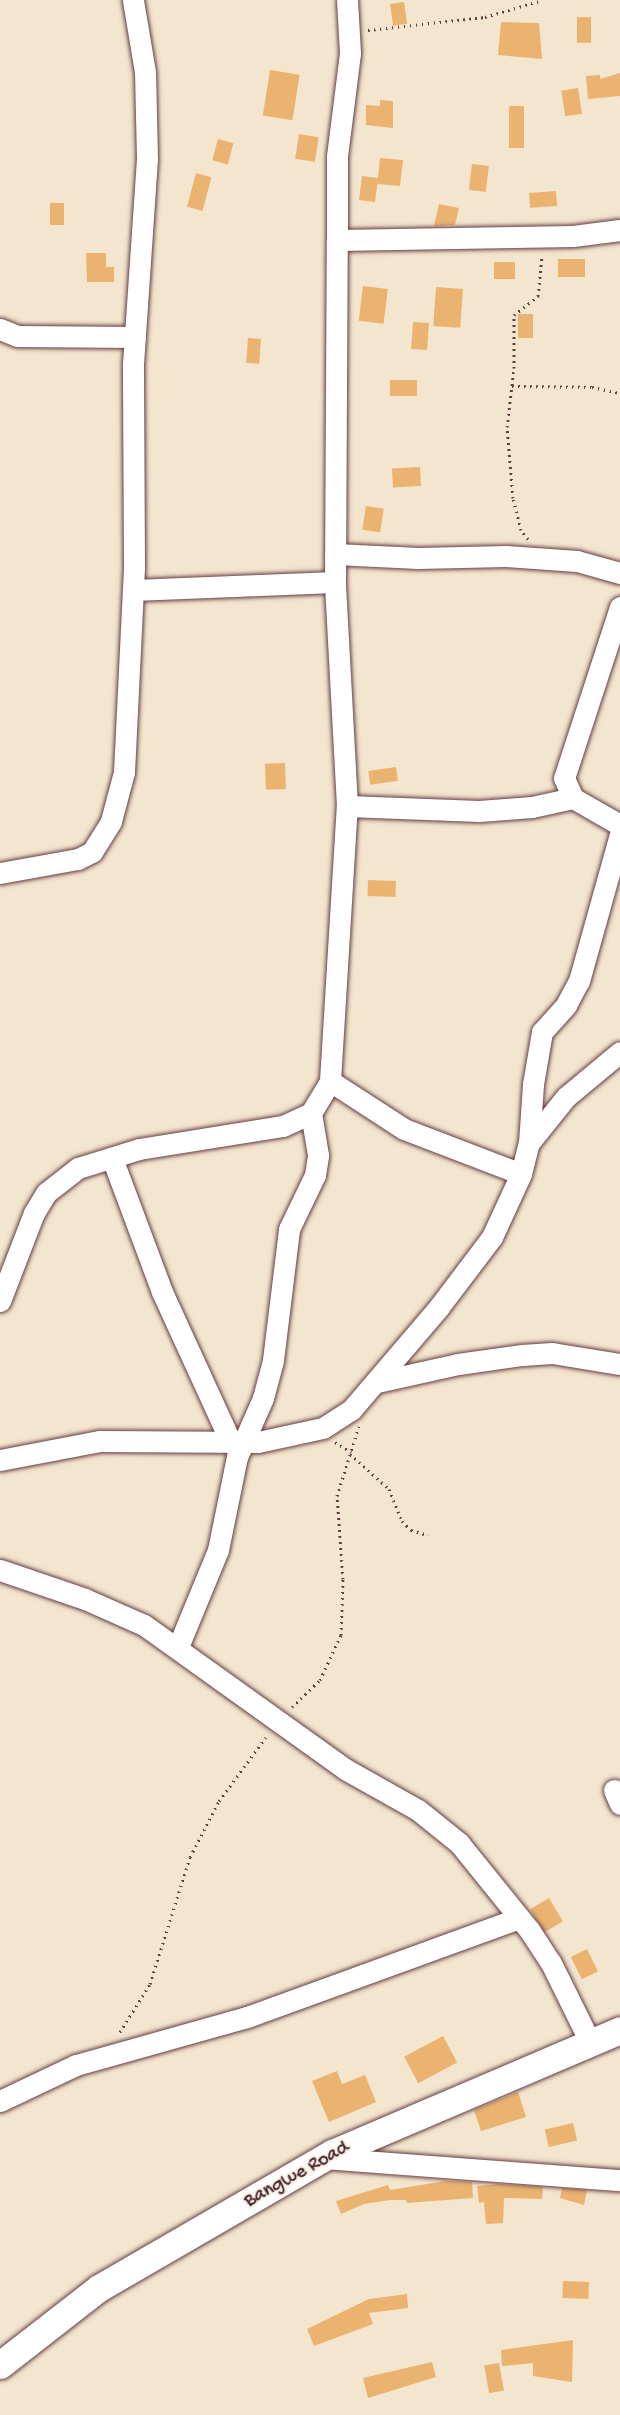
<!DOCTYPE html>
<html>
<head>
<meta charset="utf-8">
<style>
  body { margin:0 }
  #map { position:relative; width:620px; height:2415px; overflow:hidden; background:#f4e5ce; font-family:"Gochi Hand",sans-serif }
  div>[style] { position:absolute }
  .building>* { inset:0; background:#eab370; transform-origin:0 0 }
  .path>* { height:3px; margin-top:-1.5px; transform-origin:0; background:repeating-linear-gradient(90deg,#643d43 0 1.5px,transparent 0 6px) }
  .roads { filter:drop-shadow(0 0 2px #643d43) drop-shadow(0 0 2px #643d43) }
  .minor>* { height:21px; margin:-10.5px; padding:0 10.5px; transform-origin:10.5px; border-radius:10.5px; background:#fff }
  .tertiary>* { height:27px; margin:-13.5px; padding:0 13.5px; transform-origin:13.5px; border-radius:13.5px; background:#fff }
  span { translate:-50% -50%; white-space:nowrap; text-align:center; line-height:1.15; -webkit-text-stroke:4.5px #f7f3e8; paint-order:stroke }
  .street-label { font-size:20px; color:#4a1f2b }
</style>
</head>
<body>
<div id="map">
  <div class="building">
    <div style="left:404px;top:2px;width:22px;height:14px;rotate:82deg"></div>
    <div style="left:577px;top:17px;width:14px;height:26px"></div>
    <div style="clip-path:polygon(501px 22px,539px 23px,542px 59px,498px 55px)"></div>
    <div style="left:270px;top:70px;width:30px;height:46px;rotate:9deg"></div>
    <div style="clip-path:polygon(620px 73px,620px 96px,588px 99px,586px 76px,600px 75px,600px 79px)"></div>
    <div style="left:578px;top:88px;width:26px;height:17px;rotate:81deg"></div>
    <div style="clip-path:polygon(380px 100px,393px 101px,393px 128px,366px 125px,366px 105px,380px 106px)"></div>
    <div style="left:524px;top:106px;width:42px;height:15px;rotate:90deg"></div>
    <div style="left:299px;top:134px;width:20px;height:25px;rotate:9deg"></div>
    <div style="left:218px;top:139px;width:16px;height:22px;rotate:15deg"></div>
    <div style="clip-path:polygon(380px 158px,403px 160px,400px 186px,377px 184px,378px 179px,375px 202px,359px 200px,362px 176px,378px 178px)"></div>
    <div style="left:472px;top:164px;width:17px;height:26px;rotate:7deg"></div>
    <div style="left:196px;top:173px;width:16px;height:35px;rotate:15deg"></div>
    <div style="left:556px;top:191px;width:15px;height:27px;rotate:86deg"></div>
    <div style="left:50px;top:203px;width:14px;height:22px"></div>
    <div style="clip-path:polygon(439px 204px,459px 208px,455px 225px,434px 226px)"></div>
    <div style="clip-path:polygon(86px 253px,106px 253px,106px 267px,114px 267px,114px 282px,87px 282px)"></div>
    <div style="left:558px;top:259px;width:27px;height:18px"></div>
    <div style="left:494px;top:262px;width:21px;height:17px"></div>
    <div style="left:363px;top:286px;width:25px;height:35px;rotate:7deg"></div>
    <div style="left:436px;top:287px;width:27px;height:39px;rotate:4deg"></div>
    <div style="left:518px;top:314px;width:15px;height:24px"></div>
    <div style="left:413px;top:322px;width:16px;height:27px;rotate:4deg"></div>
    <div style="left:248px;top:338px;width:13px;height:25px;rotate:4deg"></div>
    <div style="left:390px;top:380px;width:27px;height:16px"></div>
    <div style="left:420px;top:467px;width:19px;height:28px;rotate:87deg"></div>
    <div style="left:366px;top:506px;width:18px;height:24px;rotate:9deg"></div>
    <div style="left:285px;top:763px;width:26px;height:20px;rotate:88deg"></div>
    <div style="left:396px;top:767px;width:14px;height:28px;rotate:82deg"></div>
    <div style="left:368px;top:880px;width:28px;height:16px;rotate:2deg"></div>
    <div style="left:549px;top:1898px;width:27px;height:22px;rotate:59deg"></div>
    <div style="left:587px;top:1949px;width:25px;height:18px;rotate:64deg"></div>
    <div style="left:443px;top:2036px;width:30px;height:44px;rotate:62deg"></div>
    <div style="clip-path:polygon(337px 2071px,342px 2084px,365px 2075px,376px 2102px,329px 2122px,312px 2081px)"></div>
    <div style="clip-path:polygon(518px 2092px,526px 2117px,481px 2131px,474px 2110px)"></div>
    <div style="left:573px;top:2123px;width:18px;height:29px;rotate:77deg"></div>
    <div style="clip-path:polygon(446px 2181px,472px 2182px,473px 2198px,407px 2203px,406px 2200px,390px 2200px,364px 2204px,341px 2214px,336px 2201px,388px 2185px,390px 2190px)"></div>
    <div style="clip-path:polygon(500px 2184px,543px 2187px,542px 2199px,504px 2198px,503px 2223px,486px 2224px,484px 2202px,479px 2203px,477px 2186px)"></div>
    <div style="clip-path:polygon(562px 2188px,587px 2190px,584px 2205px,560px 2198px)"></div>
    <div style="left:563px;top:2281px;width:26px;height:17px;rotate:2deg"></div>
    <div style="clip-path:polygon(407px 2294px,408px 2308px,369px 2313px,373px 2324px,314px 2346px,307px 2329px,369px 2299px)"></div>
    <div style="clip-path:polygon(573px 2340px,572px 2382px,533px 2376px,533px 2363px,502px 2366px,501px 2350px)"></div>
    <div style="clip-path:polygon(432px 2362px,436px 2377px,368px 2398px,363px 2378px)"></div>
    <div style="left:499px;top:2363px;width:28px;height:15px;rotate:80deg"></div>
  </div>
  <div class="path">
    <div style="left:368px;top:30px;width:118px;rotate:-6.3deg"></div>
    <div style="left:485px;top:17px;width:60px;rotate:-16.3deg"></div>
    <div style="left:512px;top:386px;width:80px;rotate:0.7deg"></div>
    <div style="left:592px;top:387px;width:29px;rotate:12deg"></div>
    <div style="left:528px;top:539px;width:11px;rotate:-128deg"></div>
    <div style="left:521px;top:530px;width:33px;rotate:-104deg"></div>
    <div style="left:513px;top:498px;width:71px;rotate:-94.8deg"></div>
    <div style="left:507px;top:427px;width:59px;rotate:-83.2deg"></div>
    <div style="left:514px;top:368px;width:53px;rotate:-90deg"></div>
    <div style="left:514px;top:315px;width:31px;rotate:-38deg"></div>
    <div style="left:538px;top:296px;width:40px;rotate:-84.3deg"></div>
    <div style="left:335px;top:1442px;width:19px;rotate:32deg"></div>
    <div style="left:350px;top:1454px;width:52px;rotate:41.9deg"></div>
    <div style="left:389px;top:1489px;width:35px;rotate:68deg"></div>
    <div style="left:402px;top:1521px;width:13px;rotate:45deg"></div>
    <div style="left:411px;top:1530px;width:18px;rotate:16deg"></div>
    <div style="left:292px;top:1707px;width:39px;rotate:-44deg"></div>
    <div style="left:320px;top:1680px;width:50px;rotate:-65deg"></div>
    <div style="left:341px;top:1635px;width:56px;rotate:-88deg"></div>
    <div style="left:343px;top:1579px;width:83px;rotate:-94.1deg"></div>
    <div style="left:337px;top:1496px;width:73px;rotate:-72.6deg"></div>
    <div style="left:120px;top:2032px;width:57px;rotate:-58deg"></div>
    <div style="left:150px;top:1984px;width:133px;rotate:-72.5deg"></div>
    <div style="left:190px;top:1857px;width:63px;rotate:-62.6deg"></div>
    <div style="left:219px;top:1801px;width:79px;rotate:-53.7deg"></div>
  </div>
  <div class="roads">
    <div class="minor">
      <div style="left:337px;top:240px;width:84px;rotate:-90deg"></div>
      <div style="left:337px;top:156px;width:104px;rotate:-82.8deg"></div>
      <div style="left:350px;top:53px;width:53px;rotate:-93.2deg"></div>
      <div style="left:0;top:329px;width:18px;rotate:22deg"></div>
      <div style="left:17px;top:336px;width:118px;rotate:0.5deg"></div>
      <div style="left:335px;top:554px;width:83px;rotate:2.8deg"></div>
      <div style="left:418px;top:558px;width:88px;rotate:-1.3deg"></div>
      <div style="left:506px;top:556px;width:71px;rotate:4deg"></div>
      <div style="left:577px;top:561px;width:45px;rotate:15.6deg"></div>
      <div style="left:133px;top:590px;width:202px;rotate:-2.3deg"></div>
      <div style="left:620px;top:607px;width:180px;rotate:108.1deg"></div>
      <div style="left:564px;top:778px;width:22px;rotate:66deg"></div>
      <div style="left:573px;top:798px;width:54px;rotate:29.9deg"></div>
      <div style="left:347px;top:806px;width:132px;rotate:2.2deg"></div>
      <div style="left:479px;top:811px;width:53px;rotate:-4.3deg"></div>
      <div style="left:532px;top:807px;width:42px;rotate:-12.4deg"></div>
      <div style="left:0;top:873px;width:79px;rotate:-10.2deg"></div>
      <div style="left:78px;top:859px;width:16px;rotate:-27deg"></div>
      <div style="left:92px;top:852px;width:36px;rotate:-58deg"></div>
      <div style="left:111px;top:821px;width:51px;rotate:-75.1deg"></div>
      <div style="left:124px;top:772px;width:205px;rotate:-87.2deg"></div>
      <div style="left:134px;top:567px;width:203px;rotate:-90.3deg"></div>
      <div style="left:133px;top:364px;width:205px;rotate:-86.1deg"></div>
      <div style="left:147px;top:159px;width:87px;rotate:-91.3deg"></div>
      <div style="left:145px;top:72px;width:73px;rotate:-99.5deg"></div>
      <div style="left:330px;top:1081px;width:88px;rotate:33deg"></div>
      <div style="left:404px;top:1129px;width:125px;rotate:21deg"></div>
      <div style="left:529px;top:1143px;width:59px;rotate:-51.2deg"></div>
      <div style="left:566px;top:1097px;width:70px;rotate:-39.8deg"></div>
      <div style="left:112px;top:1158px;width:143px;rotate:69.5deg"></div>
      <div style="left:162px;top:1292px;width:166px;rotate:65.4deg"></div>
      <div style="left:0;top:1301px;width:94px;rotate:-68.9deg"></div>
      <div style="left:34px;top:1213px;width:23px;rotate:-59deg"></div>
      <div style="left:46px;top:1193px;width:41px;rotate:-38deg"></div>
      <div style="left:78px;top:1168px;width:64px;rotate:-17.3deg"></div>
      <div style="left:139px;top:1149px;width:146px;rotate:-9.1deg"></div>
      <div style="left:283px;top:1126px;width:31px;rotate:-25deg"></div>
      <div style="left:311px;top:1113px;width:37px;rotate:-59deg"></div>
      <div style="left:330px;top:1081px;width:276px;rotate:-86.5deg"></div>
      <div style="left:347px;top:806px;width:224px;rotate:-93.1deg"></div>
      <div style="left:335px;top:582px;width:342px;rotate:-89.7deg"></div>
      <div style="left:337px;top:240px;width:236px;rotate:-1deg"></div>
      <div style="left:573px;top:236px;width:47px;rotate:-7.3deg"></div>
      <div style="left:377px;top:1382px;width:83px;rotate:-12.5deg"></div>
      <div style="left:458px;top:1364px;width:65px;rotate:-8deg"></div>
      <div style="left:522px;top:1355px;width:30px;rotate:-4deg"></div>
      <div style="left:552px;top:1353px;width:69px;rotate:9.2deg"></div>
      <div style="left:0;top:1460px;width:102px;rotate:-10.8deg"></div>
      <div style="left:100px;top:1441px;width:158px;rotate:0.4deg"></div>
      <div style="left:258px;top:1442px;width:66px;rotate:-12.2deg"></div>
      <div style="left:323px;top:1428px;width:35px;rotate:-33deg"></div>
      <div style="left:352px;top:1409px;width:134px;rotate:-49.5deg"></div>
      <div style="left:439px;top:1307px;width:88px;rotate:-52.9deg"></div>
      <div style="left:492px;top:1237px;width:69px;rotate:-65.3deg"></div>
      <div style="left:521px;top:1174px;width:32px;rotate:-76deg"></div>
      <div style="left:529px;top:1143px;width:59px;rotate:-86.1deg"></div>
      <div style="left:533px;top:1084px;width:53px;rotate:-80.2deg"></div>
      <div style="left:542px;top:1032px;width:36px;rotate:-48deg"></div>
      <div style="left:566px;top:1005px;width:27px;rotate:-62deg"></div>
      <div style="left:579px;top:981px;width:153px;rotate:-74.4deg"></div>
      <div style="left:0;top:1570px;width:90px;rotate:18.8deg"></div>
      <div style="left:85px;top:1599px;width:64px;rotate:23.8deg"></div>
      <div style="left:144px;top:1625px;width:247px;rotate:35.6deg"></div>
      <div style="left:345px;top:1769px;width:84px;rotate:29.3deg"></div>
      <div style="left:418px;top:1810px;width:53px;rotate:38.8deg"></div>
      <div style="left:459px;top:1843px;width:113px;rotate:51.1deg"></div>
      <div style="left:530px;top:1931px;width:38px;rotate:57deg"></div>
      <div style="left:551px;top:1963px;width:88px;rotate:63.7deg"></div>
      <div style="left:178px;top:1647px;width:105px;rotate:-67.6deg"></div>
      <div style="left:218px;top:1550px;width:95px;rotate:-78.5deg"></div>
      <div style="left:237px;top:1457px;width:64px;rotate:-66.2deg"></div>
      <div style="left:263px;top:1398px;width:39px;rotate:-75deg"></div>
      <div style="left:273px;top:1360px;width:132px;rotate:-83deg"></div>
      <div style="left:289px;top:1229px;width:60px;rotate:-64.3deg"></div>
      <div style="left:315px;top:1175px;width:20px;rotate:-81deg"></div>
      <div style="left:318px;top:1155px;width:43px;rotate:-99.5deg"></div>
      <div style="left:614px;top:1790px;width:15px;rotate:67deg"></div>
      <div style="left:0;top:2101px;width:84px;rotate:-25.3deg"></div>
      <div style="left:76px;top:2065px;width:178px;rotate:-15.7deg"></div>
      <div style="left:247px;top:2017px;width:289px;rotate:-20deg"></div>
      <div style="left:324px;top:2158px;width:297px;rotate:4.3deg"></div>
    </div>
    <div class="tertiary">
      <div style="left:0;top:2365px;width:125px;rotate:-37.9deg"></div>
      <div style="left:99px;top:2288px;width:269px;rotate:-30.1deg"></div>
      <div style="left:332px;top:2153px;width:313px;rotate:-23.1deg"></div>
    </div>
  </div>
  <div class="street-label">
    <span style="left:297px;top:2175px;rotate:-29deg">Bangwe Road</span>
  </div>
</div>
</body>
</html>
